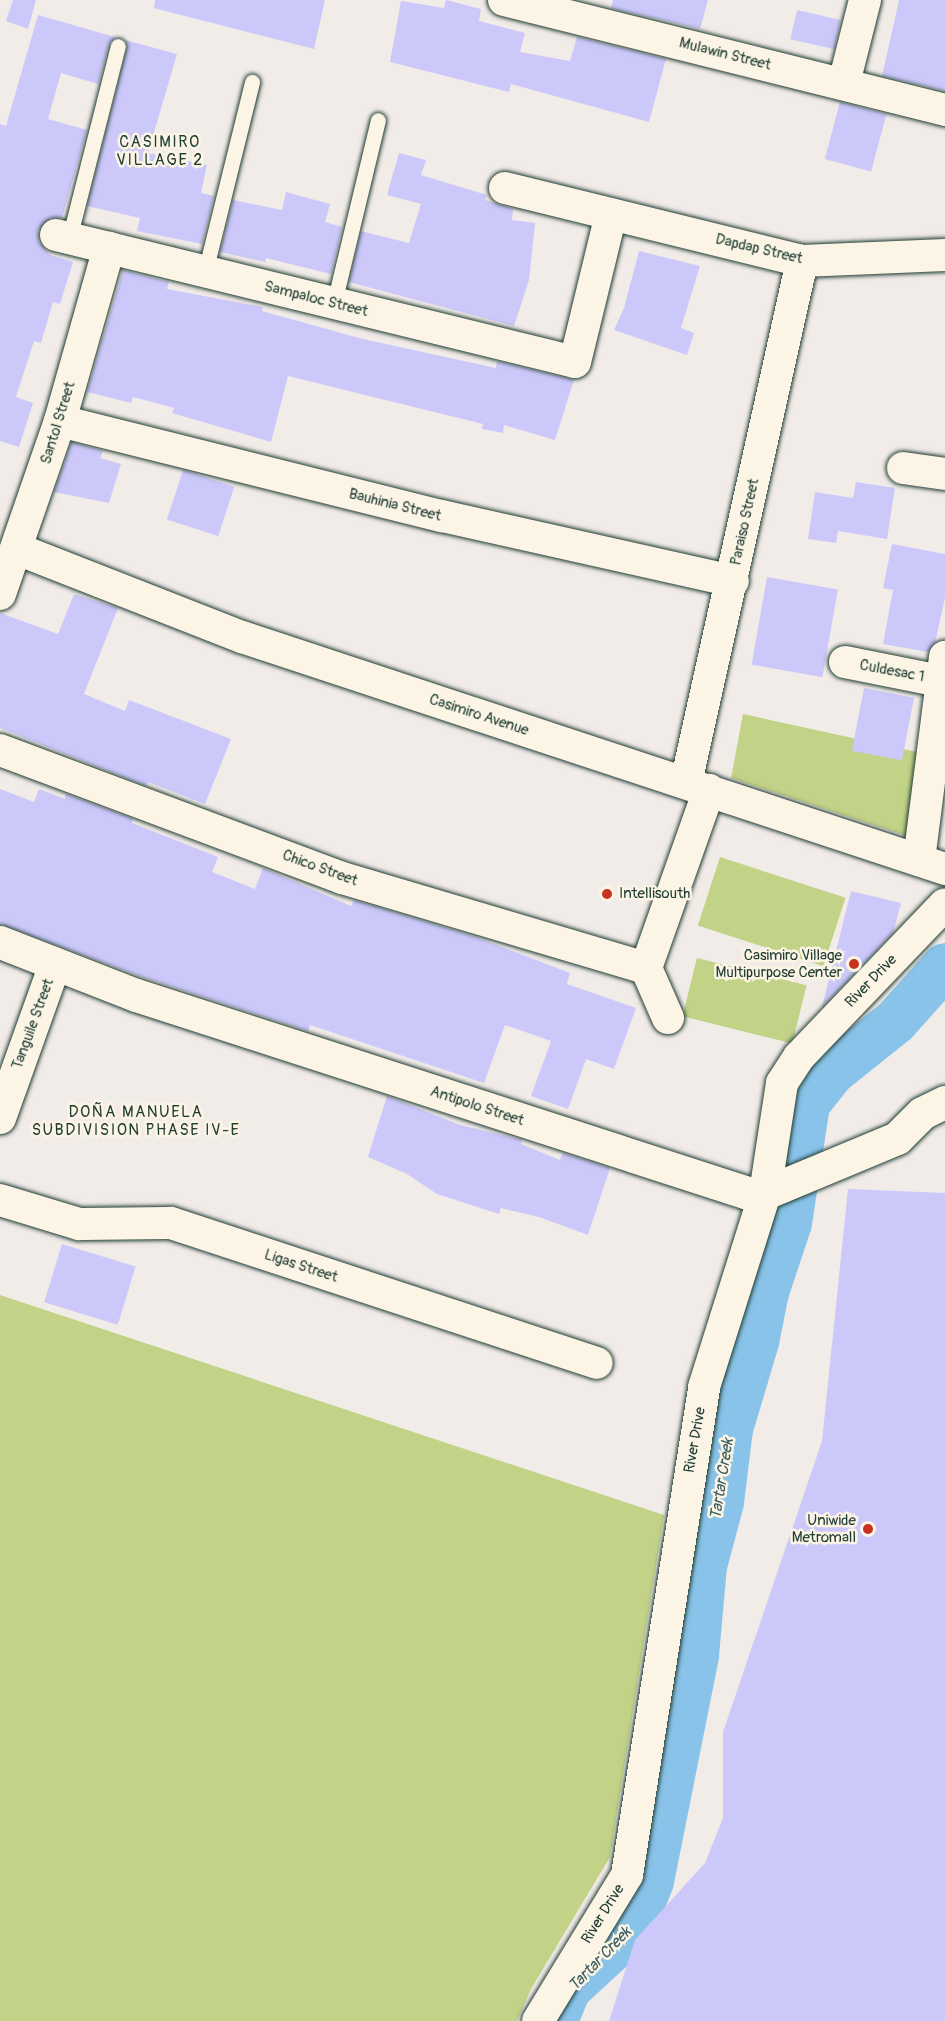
<!DOCTYPE html>
<html>
<head>
<meta charset="utf-8">
<style>
  body { margin:0 }
  #map { position:relative; width:945px; height:2021px; overflow:hidden; background:#f2ece9; font-family:Pangolin,sans-serif }
  div>[style] { position:absolute }
  .green>* { inset:0; background:#c2d387; transform-origin:0 0 }
  .river>* { height:46px; margin:-23px; padding:0 23px; transform-origin:23px; border-radius:23px; background:#8ac3e9 }
  .building>* { inset:0; background:#ccc8fa; transform-origin:0 0 }
  .roads { filter:drop-shadow(0 0 2px #1f3d34) drop-shadow(0 0 2px #1f3d34) }
  .lane>* { height:15px; margin:-7.5px; padding:0 7.5px; transform-origin:7.5px; border-radius:7.5px; background:#fcf5e5 }
  .street>* { height:32px; margin:-16px; padding:0 16px; transform-origin:16px; border-radius:16px; background:#fcf5e5 }
  .secondary>* { height:33px; margin:-16.5px; padding:0 16.5px; transform-origin:16.5px; border-radius:16.5px; background:#fcf5e5 }
  .dots>* { width:16px; height:16px; translate:-50% -50%; box-sizing:border-box; border:3px solid #fcf5e5; border-radius:50% }
  span { translate:-50% -50%; white-space:nowrap; text-align:center; line-height:1.15; -webkit-text-stroke:5px #fcf5e5; paint-order:stroke }
  .street-label { font-size:15px; color:#1f3d34 }
  .poi-label { font-size:15px; color:#1f3d34 }
  .left { translate:0 -50%; text-align:left }
  .right { translate:-100% -50%; text-align:right }
  .neighbourhood-label { font-size:16px; color:#1f3d34; letter-spacing:1.5px }
  .water-label { font-size:16px; color:#3a5e61; font-style:italic }
</style>
</head>
<body>
<div id="map">
  <div class="green">
    <div style="clip-path:polygon(743px 714px,926px 754px,910px 837px,731px 778px)"></div>
    <div style="left:720px;top:857px;width:132px;height:72px;rotate:18deg"></div>
    <div style="left:697px;top:958px;width:113px;height:60px;rotate:14deg"></div>
    <div style="clip-path:polygon(0 1295px,664px 1515px,610px 1857px,531px 1989px,517px 2021px,0 2021px)"></div>
  </div>
  <div class="river">
    <div style="left:555px;top:2021px;width:35px;rotate:-68deg"></div>
    <div style="left:568px;top:1989px;width:87px;rotate:-42.7deg"></div>
    <div style="left:632px;top:1930px;width:53px;rotate:-68.8deg"></div>
    <div style="left:651px;top:1881px;width:230px;rotate:-78.7deg"></div>
    <div style="left:696px;top:1655px;width:89px;rotate:-84.9deg"></div>
    <div style="left:704px;top:1566px;width:66px;rotate:-75.1deg"></div>
    <div style="left:721px;top:1502px;width:74px;rotate:-83deg"></div>
    <div style="left:730px;top:1429px;width:91px;rotate:-73.4deg"></div>
    <div style="left:756px;top:1342px;width:51px;rotate:-78.7deg"></div>
    <div style="left:766px;top:1292px;width:73px;rotate:-71.6deg"></div>
    <div style="left:789px;top:1223px;width:120px;rotate:-81.4deg"></div>
    <div style="left:807px;top:1104px;width:39px;rotate:-52deg"></div>
    <div style="left:831px;top:1073px;width:82px;rotate:-38.6deg"></div>
    <div style="left:895px;top:1022px;width:75px;rotate:-48.2deg"></div>
  </div>
  <div class="building">
    <div style="clip-path:polygon(13px 0,36px 0,28px 29px,6px 21px)"></div>
    <div style="clip-path:polygon(155px 0,325px 0,314px 49px,154px 8px)"></div>
    <div style="clip-path:polygon(446px 0,481px 9px,479px 21px,525px 33px,520px 52px,570px 61px,577px 37px,666px 59px,649px 122px,511px 84px,509px 92px,390px 62px,401px 1px,444px 8px)"></div>
    <div style="clip-path:polygon(613px 0,708px 0,700px 29px,611px 8px)"></div>
    <div style="clip-path:polygon(899px 0,945px 0,945px 91px,882px 76px)"></div>
    <div style="left:797px;top:10px;width:45px;height:30px;rotate:13deg"></div>
    <div style="clip-path:polygon(38px 15px,115px 37px,109px 44px,98px 84px,61px 73px,48px 119px,87px 130px,62px 218px,50px 218px,38px 231px,39px 241px,50px 255px,73px 262px,60px 304px,53px 302px,41px 343px,34px 341px,16px 397px,33px 403px,19px 447px,0 441px,0 124px,6px 126px)"></div>
    <div style="clip-path:polygon(125px 40px,177px 54px,148px 153px,207px 165px,201px 193px,214px 196px,202px 244px,137px 231px,140px 218px,87px 206px,127px 48px)"></div>
    <div style="left:840px;top:102px;width:48px;height:59px;rotate:15deg"></div>
    <div style="clip-path:polygon(399px 153px,426px 160px,421px 175px,487px 195px,485px 200px,513px 209px,512px 220px,535px 223px,529px 280px,514px 326px,349px 282px,361px 231px,409px 243px,421px 204px,387px 195px)"></div>
    <div style="clip-path:polygon(286px 192px,330px 204px,325px 222px,342px 227px,331px 274px,266px 258px,265px 262px,220px 252px,233px 200px,282px 210px)"></div>
    <div style="clip-path:polygon(639px 251px,700px 266px,681px 328px,694px 333px,687px 355px,614px 330px,624px 308px)"></div>
    <div style="clip-path:polygon(123px 270px,169px 282px,167px 289px,263px 307px,262px 311px,363px 339px,496px 368px,497px 361px,574px 380px,555px 440px,504px 425px,503px 433px,482px 429px,483px 424px,288px 376px,271px 442px,172px 413px,174px 408px,133px 397px,131px 403px,87px 392px)"></div>
    <div style="clip-path:polygon(72px 442px,103px 451px,100px 458px,121px 464px,109px 503px,54px 492px)"></div>
    <div style="left:183px;top:470px;width:54px;height:52px;rotate:18deg"></div>
    <div style="clip-path:polygon(856px 482px,895px 488px,887px 539px,838px 531px,836px 543px,808px 539px,815px 492px,853px 498px)"></div>
    <div style="clip-path:polygon(892px 544px,945px 554px,945px 598px,935px 643px,928px 652px,883px 644px,893px 590px,883px 588px)"></div>
    <div style="left:767px;top:577px;width:72px;height:89px;rotate:10deg"></div>
    <div style="clip-path:polygon(74px 594px,118px 608px,84px 694px,125px 711px,129px 700px,231px 739px,205px 804px,148px 782px,146px 786px,0 728px,0 613px,58px 634px)"></div>
    <div style="left:864px;top:688px;width:51px;height:64px;rotate:11deg"></div>
    <div style="clip-path:polygon(0 789px,34px 802px,39px 789px,65px 799px,66px 794px,133px 819px,132px 823px,218px 857px,212px 872px,255px 889px,263px 868px,351px 906px,354px 900px,473px 936px,570px 973px,567px 984px,636px 1008px,614px 1069px,586px 1059px,568px 1109px,531px 1096px,551px 1041px,505px 1025px,484px 1083px,310px 1025px,308px 1031px,142px 977px,0 924px)"></div>
    <div style="clip-path:polygon(851px 891px,901px 903px,893px 933px,822px 1007px)"></div>
    <div style="clip-path:polygon(387px 1096px,460px 1125px,522px 1140px,521px 1144px,560px 1160px,563px 1153px,610px 1168px,588px 1235px,539px 1217px,501px 1208px,499px 1214px,437px 1194px,407px 1174px,368px 1157px)"></div>
    <div style="clip-path:polygon(848px 1189px,945px 1193px,945px 2021px,609px 2021px,635px 1940px,705px 1863px,723px 1818px,723px 1732px,822px 1441px)"></div>
    <div style="left:62px;top:1244px;width:77px;height:61px;rotate:17deg"></div>
  </div>
  <div class="roads">
    <div class="lane">
      <div style="left:69px;top:239px;width:199px;rotate:-75.8deg"></div>
      <div style="left:205px;top:272px;width:196px;rotate:-76.1deg"></div>
      <div style="left:334px;top:303px;width:188px;rotate:-76.5deg"></div>
    </div>
    <div class="street">
      <div style="left:504px;top:0;width:455px;rotate:14deg"></div>
      <div style="left:844px;top:83px;width:86px;rotate:-75.8deg"></div>
      <div style="left:505px;top:188px;width:306px;rotate:13.8deg"></div>
      <div style="left:802px;top:261px;width:143px;rotate:-2.4deg"></div>
      <div style="left:56px;top:235px;width:534px;rotate:13.75deg"></div>
      <div style="left:575px;top:362px;width:152px;rotate:-76.3deg"></div>
      <div style="left:60px;top:421px;width:394px;rotate:14deg"></div>
      <div style="left:442px;top:516px;width:298px;rotate:12.6deg"></div>
      <div style="left:903px;top:468px;width:42px;rotate:8.1deg"></div>
      <div style="left:17px;top:549px;width:242px;rotate:21.4deg"></div>
      <div style="left:242px;top:637px;width:740px;rotate:18.26deg"></div>
      <div style="left:0;top:594px;width:183px;rotate:-70.9deg"></div>
      <div style="left:60px;top:421px;width:180px;rotate:-74.2deg"></div>
      <div style="left:845px;top:662px;width:97px;rotate:11.3deg"></div>
      <div style="left:0;top:750px;width:365px;rotate:20.5deg"></div>
      <div style="left:342px;top:878px;width:317px;rotate:16.5deg"></div>
      <div style="left:686px;top:783px;width:535px;rotate:-77.47deg"></div>
      <div style="left:919px;top:860px;width:205px;rotate:-82.7deg"></div>
      <div style="left:668px;top:1018px;width:55px;rotate:-113.7deg"></div>
      <div style="left:646px;top:968px;width:189px;rotate:-70.5deg"></div>
      <div style="left:0;top:1118px;width:164px;rotate:-70.3deg"></div>
      <div style="left:0;top:1200px;width:83px;rotate:16.9deg"></div>
      <div style="left:79px;top:1224px;width:92px;rotate:-0.6deg"></div>
      <div style="left:171px;top:1223px;width:448px;rotate:18.2deg"></div>
      <div style="left:538px;top:2021px;width:171px;rotate:-58.6deg"></div>
      <div style="left:627px;top:1875px;width:494px;rotate:-81deg"></div>
      <div style="left:704px;top:1387px;width:203px;rotate:-72.5deg"></div>
      <div style="left:765px;top:1193px;width:111px;rotate:-81.2deg"></div>
      <div style="left:782px;top:1083px;width:31px;rotate:-57deg"></div>
      <div style="left:799px;top:1057px;width:211px;rotate:-46.3deg"></div>
    </div>
    <div class="secondary">
      <div style="left:0;top:942px;width:146px;rotate:21.3deg"></div>
      <div style="left:136px;top:995px;width:643px;rotate:17.93deg"></div>
      <div style="left:748px;top:1193px;width:17px"></div>
      <div style="left:765px;top:1193px;width:143px;rotate:-22.6deg"></div>
      <div style="left:897px;top:1138px;width:35px;rotate:-45deg"></div>
      <div style="left:922px;top:1113px;width:25px;rotate:-26deg"></div>
    </div>
  </div>
  <div class="dots">
    <div style="left:607px;top:894px;background:#c8321e"></div>
    <div style="left:854px;top:964px;background:#c8321e"></div>
    <div style="left:868px;top:1529px;background:#c8321e"></div>
  </div>
  <div class="street-label">
    <span style="left:725px;top:54px;rotate:14deg">Mulawin Street</span>
    <span style="left:759px;top:249px;rotate:13deg">Dapdap Street</span>
    <span style="left:316px;top:299px;rotate:14deg">Sampaloc Street</span>
    <span style="left:58px;top:423px;rotate:-73deg">Santol Street</span>
    <span style="left:395px;top:505px;rotate:14deg">Bauhinia Street</span>
    <span style="left:745px;top:522px;rotate:-78deg">Paraiso Street</span>
    <span style="left:892px;top:671px;rotate:11deg">Culdesac 1</span>
    <span style="left:479px;top:715px;rotate:18deg">Casimiro Avenue</span>
    <span style="left:320px;top:868px;rotate:20deg">Chico Street</span>
    <span style="left:871px;top:981px;rotate:-46deg">River Drive</span>
    <span style="left:33px;top:1024px;rotate:-70deg">Tanguile Street</span>
    <span style="left:477px;top:1106px;rotate:18deg">Antipolo Street</span>
    <span style="left:301px;top:1266px;rotate:18deg">Ligas Street</span>
    <span style="left:695px;top:1440px;rotate:-80deg">River Drive</span>
    <span style="left:603px;top:1914px;rotate:-58deg">River Drive</span>
  </div>
  <div class="poi-label">
    <span class="left" style="left:619px;top:894px">Intellisouth</span>
    <span class="right" style="left:842px;top:964px">Casimiro Village<br>Multipurpose Center</span>
    <span class="right" style="left:856px;top:1529px">Uniwide<br>Metromall</span>
  </div>
  <div class="neighbourhood-label">
    <span style="left:160px;top:151px">CASIMIRO<br>VILLAGE 2</span>
    <span style="left:136px;top:1121px">DOÑA MANUELA<br>SUBDIVISION PHASE IV-E</span>
  </div>
  <div class="water-label">
    <span style="left:722px;top:1479px;rotate:-81deg">Tartar Creek</span>
    <span style="left:600px;top:1959px;rotate:-46deg">Tartar Creek</span>
  </div>
</div>
</body>
</html>
